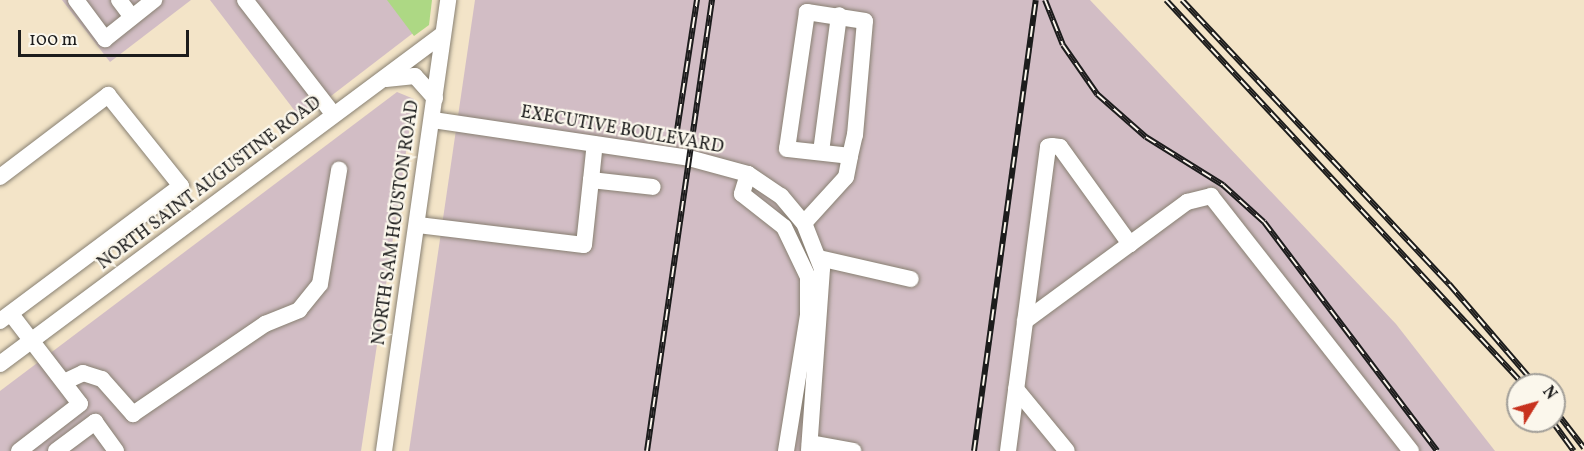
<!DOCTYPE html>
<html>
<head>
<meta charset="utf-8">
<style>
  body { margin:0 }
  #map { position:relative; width:1584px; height:451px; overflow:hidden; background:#f3e4c8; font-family:Vollkorn,serif }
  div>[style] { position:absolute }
  .industrial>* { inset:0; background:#d2bdc5 }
  .green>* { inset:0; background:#add884 }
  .roads { filter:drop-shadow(0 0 2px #888072) drop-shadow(0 0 2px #888072) }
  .minor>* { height:16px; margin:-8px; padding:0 8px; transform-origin:8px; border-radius:8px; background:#fff }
  .rail>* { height:6px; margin-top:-3px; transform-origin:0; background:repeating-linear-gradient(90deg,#fbf7ec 0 11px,#1c1c1c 0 22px); box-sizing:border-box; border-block:2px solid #1c1c1c }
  span { translate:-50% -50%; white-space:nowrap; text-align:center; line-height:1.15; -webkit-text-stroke:4.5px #fbf7ec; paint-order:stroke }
  .street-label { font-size:18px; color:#1c1c1c }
  .north { position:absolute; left:1506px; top:373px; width:60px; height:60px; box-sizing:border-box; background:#fbf7ec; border:2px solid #a29f99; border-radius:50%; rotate:53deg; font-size:16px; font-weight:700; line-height:24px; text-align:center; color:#1c1c1c }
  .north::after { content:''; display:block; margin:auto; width:21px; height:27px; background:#c8321e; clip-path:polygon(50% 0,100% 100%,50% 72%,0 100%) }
  .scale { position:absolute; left:18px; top:30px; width:171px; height:27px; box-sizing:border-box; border:3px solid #1c1c1c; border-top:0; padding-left:8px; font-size:18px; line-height:21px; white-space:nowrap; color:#1c1c1c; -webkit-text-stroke:4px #fbf7ec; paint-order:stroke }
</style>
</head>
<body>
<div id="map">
  <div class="industrial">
    <div style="clip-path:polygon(62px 0,191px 0,110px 62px)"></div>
    <div style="clip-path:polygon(210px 0,394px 0,417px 30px,301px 119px)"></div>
    <div style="clip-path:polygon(475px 0,1090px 0,1396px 324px,1495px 451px,409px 451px)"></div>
    <div style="clip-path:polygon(397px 92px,414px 99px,361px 451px,0 451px,0 391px)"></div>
  </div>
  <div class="green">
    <div style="clip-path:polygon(387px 0,432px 0,429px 25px,414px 36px)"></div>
  </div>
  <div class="roads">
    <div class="minor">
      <div style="left:76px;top:0;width:49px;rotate:53.4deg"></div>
      <div style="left:105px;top:39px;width:63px;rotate:-38.5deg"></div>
      <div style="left:119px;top:0;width:21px;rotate:53deg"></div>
      <div style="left:245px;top:0;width:145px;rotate:52.3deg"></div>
      <div style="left:386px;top:79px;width:29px;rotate:-6deg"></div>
      <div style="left:415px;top:76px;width:30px;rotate:48deg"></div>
      <div style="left:433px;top:120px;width:259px;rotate:8.4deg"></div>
      <div style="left:689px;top:158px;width:61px;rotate:15.2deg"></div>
      <div style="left:748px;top:174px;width:40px;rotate:34deg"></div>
      <div style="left:781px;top:196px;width:35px;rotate:50deg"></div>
      <div style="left:804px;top:223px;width:49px;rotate:68.6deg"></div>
      <div style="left:822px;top:269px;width:182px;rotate:94.1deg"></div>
      <div style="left:821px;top:152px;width:138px;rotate:-82.5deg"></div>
      <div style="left:748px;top:174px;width:21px;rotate:107deg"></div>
      <div style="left:742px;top:194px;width:53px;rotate:38.2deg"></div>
      <div style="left:784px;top:227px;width:55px;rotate:64.4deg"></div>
      <div style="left:808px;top:277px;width:38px;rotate:90deg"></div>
      <div style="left:808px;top:315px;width:138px;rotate:99.2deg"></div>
      <div style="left:0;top:177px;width:136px;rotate:-37.2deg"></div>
      <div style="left:108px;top:95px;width:117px;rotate:51.3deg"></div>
      <div style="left:181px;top:186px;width:226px;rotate:143.3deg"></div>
      <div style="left:591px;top:180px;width:36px;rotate:-84deg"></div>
      <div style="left:804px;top:223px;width:62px;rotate:-47.6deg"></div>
      <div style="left:846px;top:177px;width:21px;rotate:-79deg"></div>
      <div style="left:850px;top:156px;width:22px;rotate:-77deg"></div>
      <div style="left:855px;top:135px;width:114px;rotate:-85deg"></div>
      <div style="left:865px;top:21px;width:59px;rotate:-171.2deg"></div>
      <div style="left:807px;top:12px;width:138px;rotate:98.3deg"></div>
      <div style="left:787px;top:149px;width:63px;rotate:6.3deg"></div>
      <div style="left:418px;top:225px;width:167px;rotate:6.9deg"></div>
      <div style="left:584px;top:245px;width:65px;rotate:-83.9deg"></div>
      <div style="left:591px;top:180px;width:62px;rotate:6.4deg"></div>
      <div style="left:819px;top:258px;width:94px;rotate:12.9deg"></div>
      <div style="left:11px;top:314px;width:113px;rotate:52.5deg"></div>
      <div style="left:80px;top:404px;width:77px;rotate:142.4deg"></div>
      <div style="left:1025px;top:321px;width:130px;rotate:-36.3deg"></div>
      <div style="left:0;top:364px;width:552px;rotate:-36.68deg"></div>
      <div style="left:64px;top:382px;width:21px;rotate:-25deg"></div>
      <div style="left:83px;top:373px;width:20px;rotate:18deg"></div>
      <div style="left:102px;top:379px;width:47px;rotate:48.5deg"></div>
      <div style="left:133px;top:414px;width:160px;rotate:-34.3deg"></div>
      <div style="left:265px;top:324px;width:37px;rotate:-22deg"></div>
      <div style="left:299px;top:310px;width:33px;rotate:-51deg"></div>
      <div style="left:320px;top:284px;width:116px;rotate:-80.5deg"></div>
      <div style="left:1016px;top:389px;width:80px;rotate:50.6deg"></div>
      <div style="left:810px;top:443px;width:44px;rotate:10.5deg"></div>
      <div style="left:56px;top:451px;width:49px;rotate:-36.6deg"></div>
      <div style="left:95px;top:422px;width:36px;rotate:54deg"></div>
      <div style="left:384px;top:451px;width:456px;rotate:-81.9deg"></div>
      <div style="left:1008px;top:451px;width:307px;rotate:-82.5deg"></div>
      <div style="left:1048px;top:147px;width:4px;rotate:-14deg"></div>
      <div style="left:1052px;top:146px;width:8px;rotate:7deg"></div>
      <div style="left:1060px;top:147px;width:120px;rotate:54.2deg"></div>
      <div style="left:1130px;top:244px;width:71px;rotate:-36.4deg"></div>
      <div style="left:1187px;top:202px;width:25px;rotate:-14deg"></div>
      <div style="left:1211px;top:196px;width:324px;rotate:51.9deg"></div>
    </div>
  </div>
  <div class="rail">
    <div style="left:1045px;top:0;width:48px;rotate:68.2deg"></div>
    <div style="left:1063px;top:45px;width:60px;rotate:55.2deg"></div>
    <div style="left:1097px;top:94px;width:65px;rotate:41.3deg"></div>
    <div style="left:1146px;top:137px;width:91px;rotate:31.9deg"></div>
    <div style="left:1223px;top:185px;width:55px;rotate:42.1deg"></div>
    <div style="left:1264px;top:222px;width:287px;rotate:52.9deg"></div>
    <div style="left:1166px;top:0;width:526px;rotate:47.08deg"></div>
    <div style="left:1182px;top:0;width:390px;rotate:46.8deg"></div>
    <div style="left:1449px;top:284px;width:133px;rotate:49.3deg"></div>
    <div style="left:676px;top:137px;width:139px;rotate:-81.3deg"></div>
    <div style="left:1554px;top:409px;width:49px;rotate:52.4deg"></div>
    <div style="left:1552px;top:421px;width:37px;rotate:54deg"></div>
    <div style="left:647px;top:451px;width:456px;rotate:-81.8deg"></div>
    <div style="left:974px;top:451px;width:455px;rotate:-82.2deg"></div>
  </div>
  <div class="street-label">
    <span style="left:622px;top:131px;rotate:10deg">EXECUTIVE BOULEVARD</span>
    <span style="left:210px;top:184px;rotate:-37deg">NORTH SAINT AUGUSTINE ROAD</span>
    <span style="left:397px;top:223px;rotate:-82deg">NORTH SAM HOUSTON ROAD</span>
  </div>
  <div class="north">N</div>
  <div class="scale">100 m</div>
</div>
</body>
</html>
